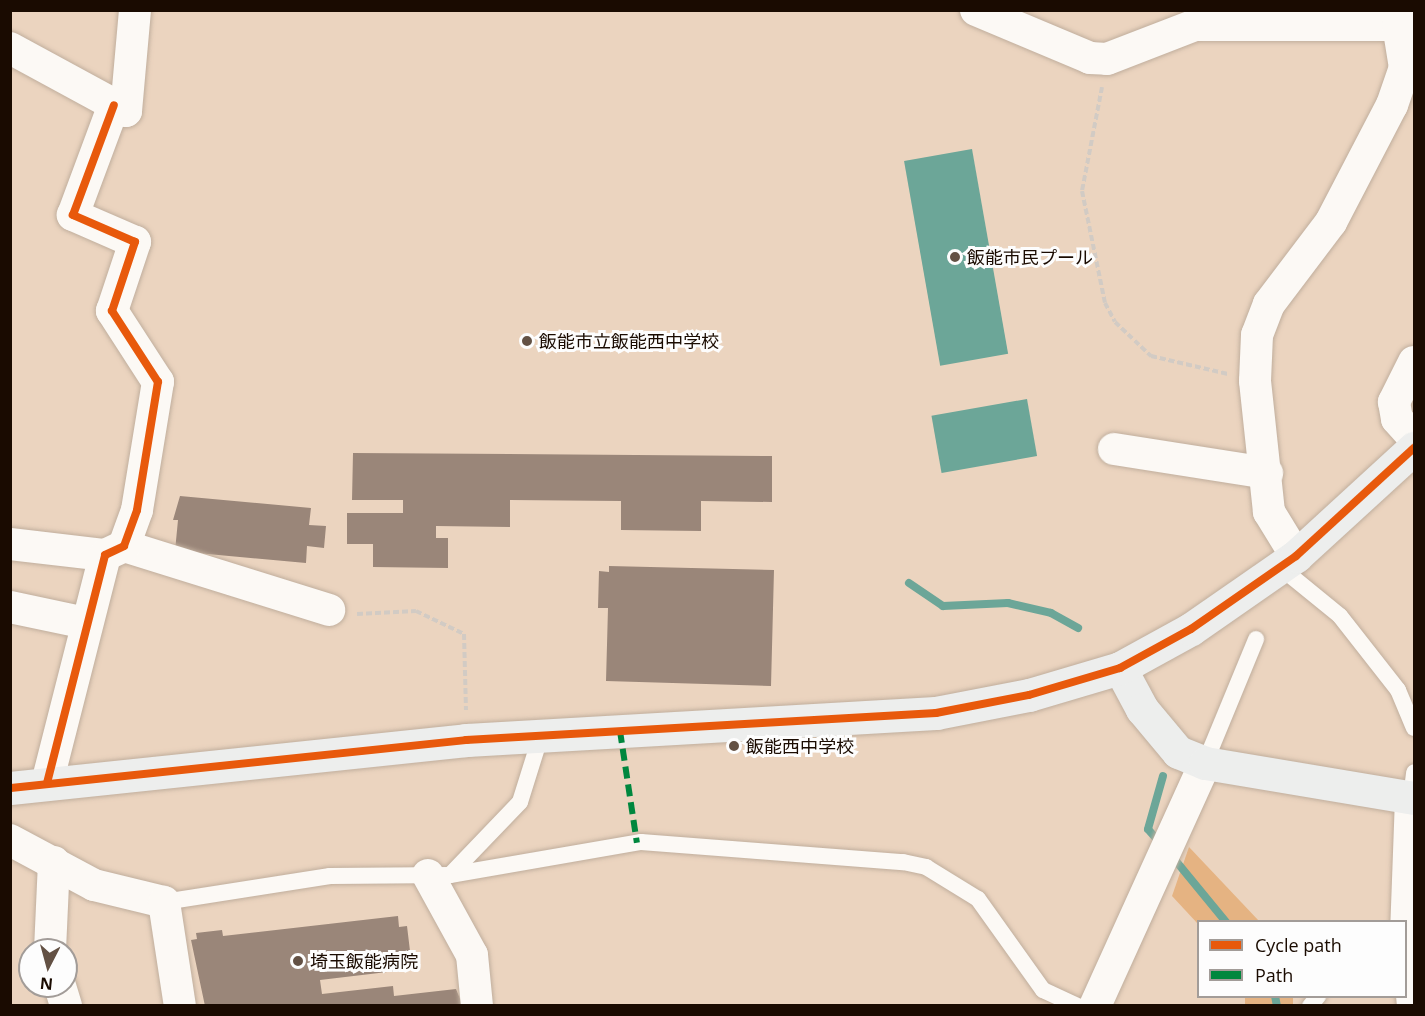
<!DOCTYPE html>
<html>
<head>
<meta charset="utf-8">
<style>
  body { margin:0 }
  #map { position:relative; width:1425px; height:1016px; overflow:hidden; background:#ebd4bf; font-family:"Open Sans","Noto Sans JP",sans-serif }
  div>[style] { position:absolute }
  .green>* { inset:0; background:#e5b382; transform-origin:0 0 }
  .water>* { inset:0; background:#6ca698; transform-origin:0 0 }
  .stream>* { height:8px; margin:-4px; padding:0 4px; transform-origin:4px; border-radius:4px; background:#6ca698 }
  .building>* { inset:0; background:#9a8679 }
  .path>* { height:4px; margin-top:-2px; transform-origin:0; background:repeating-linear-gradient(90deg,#d2cbc4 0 6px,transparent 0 9px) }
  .roads { filter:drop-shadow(0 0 2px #c0ae9d) drop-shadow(0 0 2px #c0ae9d) }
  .lane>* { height:16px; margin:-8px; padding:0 8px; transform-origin:8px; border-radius:8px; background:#fcf9f5 }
  .street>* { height:32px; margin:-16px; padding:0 16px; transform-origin:16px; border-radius:16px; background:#fcf9f5 }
  .secondary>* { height:33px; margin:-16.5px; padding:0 16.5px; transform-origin:16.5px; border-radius:16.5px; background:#edeeed }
  .quiet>* { height:6px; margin-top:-3px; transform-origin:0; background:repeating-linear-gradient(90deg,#00873e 0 12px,transparent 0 18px) }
  .cycleway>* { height:8px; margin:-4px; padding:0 4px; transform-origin:4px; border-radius:4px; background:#e8590c }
  .dots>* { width:16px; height:16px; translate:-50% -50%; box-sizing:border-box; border:3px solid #fdfdfd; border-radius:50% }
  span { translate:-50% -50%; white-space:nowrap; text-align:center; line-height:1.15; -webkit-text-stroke:6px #fdfdfd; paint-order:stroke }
  .poi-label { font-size:18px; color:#1a0b01 }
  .left { translate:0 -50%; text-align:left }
  .frame { position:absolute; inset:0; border:12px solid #1a0b01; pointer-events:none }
  .legend { position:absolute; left:1197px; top:920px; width:210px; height:78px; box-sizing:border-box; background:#fdfdfd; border:2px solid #a29c98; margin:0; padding:8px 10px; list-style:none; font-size:18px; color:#1a0b01 }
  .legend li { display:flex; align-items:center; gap:12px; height:30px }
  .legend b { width:30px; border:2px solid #a29c98 }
  .north { position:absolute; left:18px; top:938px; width:60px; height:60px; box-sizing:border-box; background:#fdfdfd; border:2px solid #a29c98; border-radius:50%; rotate:186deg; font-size:16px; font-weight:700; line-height:24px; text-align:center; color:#1a0b01 }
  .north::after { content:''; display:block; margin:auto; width:21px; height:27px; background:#635144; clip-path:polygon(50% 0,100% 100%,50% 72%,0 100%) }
</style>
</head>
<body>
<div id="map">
  <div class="green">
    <div style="clip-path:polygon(1189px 847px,1259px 921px,1198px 924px,1172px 896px)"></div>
    <div style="left:1245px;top:997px;width:48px;height:8px"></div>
  </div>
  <div class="water">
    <div style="left:972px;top:149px;width:208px;height:69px;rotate:80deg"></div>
    <div style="left:1027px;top:399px;width:58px;height:97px;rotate:80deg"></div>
  </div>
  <div class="stream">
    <div style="left:909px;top:583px;width:41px;rotate:34.1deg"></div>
    <div style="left:943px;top:606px;width:65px;rotate:-2.6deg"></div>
    <div style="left:1008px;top:603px;width:44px;rotate:13.1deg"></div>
    <div style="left:1051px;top:613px;width:31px;rotate:29deg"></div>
    <div style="left:1160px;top:843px;width:18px;rotate:-131deg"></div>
    <div style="left:1148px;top:829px;width:55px;rotate:-74.2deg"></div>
    <div style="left:1171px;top:855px;width:87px;rotate:50.6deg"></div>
    <div style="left:1275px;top:996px;width:10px;rotate:79deg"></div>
  </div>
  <div class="building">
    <div style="clip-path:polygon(353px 453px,772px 456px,772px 502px,701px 501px,701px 531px,621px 530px,621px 501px,510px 500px,510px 527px,436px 526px,436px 538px,448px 538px,448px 568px,373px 567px,373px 544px,347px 544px,347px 513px,403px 513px,403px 500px,352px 500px)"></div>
    <div style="clip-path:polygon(180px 496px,311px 508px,309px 525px,326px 526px,324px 548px,307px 546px,306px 563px,175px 551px,178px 520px,173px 520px)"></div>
    <div style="clip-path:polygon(609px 566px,774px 570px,771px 686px,606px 681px,608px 608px,598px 608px,599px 571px,609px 572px)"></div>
    <div style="clip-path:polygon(398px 916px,399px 927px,407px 926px,410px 951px,401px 951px,404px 970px,320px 980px,322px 994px,393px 986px,394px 996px,456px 989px,463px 1006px,205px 1006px,191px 940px,197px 939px,196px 933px,222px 930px,223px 936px)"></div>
  </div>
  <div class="path">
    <div style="left:1102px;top:87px;width:106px;rotate:100.9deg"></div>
    <div style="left:1082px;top:191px;width:114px;rotate:78.4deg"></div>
    <div style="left:1105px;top:303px;width:21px;rotate:62deg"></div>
    <div style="left:1115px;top:322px;width:50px;rotate:43.4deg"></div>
    <div style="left:1151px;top:356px;width:79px;rotate:13.2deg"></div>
    <div style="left:357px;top:614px;width:59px;rotate:-2.9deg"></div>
    <div style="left:416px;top:611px;width:53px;rotate:25.6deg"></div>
    <div style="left:464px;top:634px;width:76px;rotate:88.5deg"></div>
  </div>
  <div class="roads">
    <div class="lane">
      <div style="left:1280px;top:567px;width:77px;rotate:39.2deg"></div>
      <div style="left:1340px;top:616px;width:94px;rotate:51.9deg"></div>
      <div style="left:1398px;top:690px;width:41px;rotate:67.2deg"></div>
      <div style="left:1205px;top:763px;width:134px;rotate:-67.6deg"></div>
      <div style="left:1411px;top:798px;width:26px;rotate:-83deg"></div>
      <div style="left:450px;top:875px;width:101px;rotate:-46.2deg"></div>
      <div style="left:520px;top:802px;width:70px;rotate:-72.6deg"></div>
      <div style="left:164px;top:902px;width:168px;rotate:-8.9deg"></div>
      <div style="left:330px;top:876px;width:120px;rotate:-0.5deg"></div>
      <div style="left:450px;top:875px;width:194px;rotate:-9.8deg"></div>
      <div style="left:641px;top:842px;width:263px;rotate:4.4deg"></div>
      <div style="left:903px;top:862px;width:24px;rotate:12deg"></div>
      <div style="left:926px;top:867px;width:61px;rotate:31.6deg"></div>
      <div style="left:978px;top:899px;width:112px;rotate:54.5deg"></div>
      <div style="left:1043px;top:990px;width:38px;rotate:25deg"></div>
      <div style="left:1310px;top:1006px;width:13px;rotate:-51deg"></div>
    </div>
    <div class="street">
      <div style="left:976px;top:10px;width:124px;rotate:22.8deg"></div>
      <div style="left:1090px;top:58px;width:17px;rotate:3deg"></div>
      <div style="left:1107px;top:59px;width:94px;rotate:-21.1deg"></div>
      <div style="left:1195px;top:25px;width:203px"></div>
      <div style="left:10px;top:48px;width:132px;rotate:28.5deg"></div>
      <div style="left:126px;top:111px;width:101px;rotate:-84.9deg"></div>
      <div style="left:1414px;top:362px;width:45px;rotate:116.6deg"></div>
      <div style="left:1394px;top:402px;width:17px;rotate:80deg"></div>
      <div style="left:1397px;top:419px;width:25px;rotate:48deg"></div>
      <div style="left:1114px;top:449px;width:155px;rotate:8.9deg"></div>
      <div style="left:10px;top:544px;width:96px;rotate:6.6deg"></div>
      <div style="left:124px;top:546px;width:215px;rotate:17.3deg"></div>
      <div style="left:1296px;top:556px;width:52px;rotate:-121.5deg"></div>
      <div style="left:1269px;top:512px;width:132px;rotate:-96.1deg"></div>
      <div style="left:1255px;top:381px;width:46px;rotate:-87.5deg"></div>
      <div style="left:1257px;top:335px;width:33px;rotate:-69deg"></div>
      <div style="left:1269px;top:304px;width:103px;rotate:-52.9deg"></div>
      <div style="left:1331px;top:222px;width:132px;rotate:-62.5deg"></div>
      <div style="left:1392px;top:105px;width:39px;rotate:-71deg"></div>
      <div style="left:1405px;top:68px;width:44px;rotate:-99.2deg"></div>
      <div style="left:1398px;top:25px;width:18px;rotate:-29deg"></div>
      <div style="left:10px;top:607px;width:78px;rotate:11.9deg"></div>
      <div style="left:47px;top:783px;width:235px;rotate:-75.7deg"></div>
      <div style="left:105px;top:555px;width:21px;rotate:-25deg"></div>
      <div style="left:124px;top:546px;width:38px;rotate:-70deg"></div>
      <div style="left:137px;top:510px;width:130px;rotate:-80.7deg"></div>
      <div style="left:158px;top:382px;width:85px;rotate:-122.9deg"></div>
      <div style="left:112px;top:311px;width:73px;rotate:-71.6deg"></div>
      <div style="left:135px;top:242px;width:68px;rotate:-156.5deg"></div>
      <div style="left:73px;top:215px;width:117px;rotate:-69.6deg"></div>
      <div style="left:1411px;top:798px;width:135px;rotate:92.1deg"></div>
      <div style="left:1406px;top:933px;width:73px;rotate:84.5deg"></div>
      <div style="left:10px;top:840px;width:95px;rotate:28.2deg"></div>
      <div style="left:94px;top:885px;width:72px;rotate:13.7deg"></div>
      <div style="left:164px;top:902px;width:105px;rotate:81.3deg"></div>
      <div style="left:428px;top:875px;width:91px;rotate:61.2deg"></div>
      <div style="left:472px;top:955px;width:51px;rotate:84.4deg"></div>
      <div style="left:50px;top:950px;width:88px;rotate:-87.4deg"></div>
      <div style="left:60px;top:986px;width:21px;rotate:73deg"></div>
      <div style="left:1095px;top:1006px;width:267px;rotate:-65.6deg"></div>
    </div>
    <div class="secondary">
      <div style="left:1120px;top:668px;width:47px;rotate:61.8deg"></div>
      <div style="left:1142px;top:709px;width:56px;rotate:50.1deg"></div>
      <div style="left:1178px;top:752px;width:29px;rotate:22deg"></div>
      <div style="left:1205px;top:763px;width:212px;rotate:9.5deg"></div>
      <div style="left:10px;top:788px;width:459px;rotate:-6deg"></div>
      <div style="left:466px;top:740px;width:471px;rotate:-3.3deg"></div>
      <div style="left:936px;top:713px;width:95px;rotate:-11deg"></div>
      <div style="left:1029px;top:695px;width:95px;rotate:-16.5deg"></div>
      <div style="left:1120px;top:668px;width:81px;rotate:-28.8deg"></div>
      <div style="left:1191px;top:629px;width:128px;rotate:-34.8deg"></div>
      <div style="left:1296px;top:556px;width:160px;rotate:-42.5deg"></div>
    </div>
  </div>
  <div class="quiet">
    <div style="left:620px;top:731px;width:113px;rotate:81.4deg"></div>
  </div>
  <div class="cycleway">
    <div style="left:47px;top:783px;width:235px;rotate:-75.7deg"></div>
    <div style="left:105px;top:555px;width:21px;rotate:-25deg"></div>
    <div style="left:124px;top:546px;width:38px;rotate:-70deg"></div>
    <div style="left:137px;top:510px;width:130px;rotate:-80.7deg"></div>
    <div style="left:158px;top:382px;width:85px;rotate:-122.9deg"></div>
    <div style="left:112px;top:311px;width:73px;rotate:-71.6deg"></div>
    <div style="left:135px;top:242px;width:68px;rotate:-156.5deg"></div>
    <div style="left:73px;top:215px;width:117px;rotate:-69.6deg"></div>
    <div style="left:10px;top:788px;width:459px;rotate:-6deg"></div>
    <div style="left:466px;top:740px;width:471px;rotate:-3.3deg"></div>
    <div style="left:936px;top:713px;width:95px;rotate:-11deg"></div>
    <div style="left:1029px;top:695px;width:95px;rotate:-16.5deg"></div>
    <div style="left:1120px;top:668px;width:81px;rotate:-28.8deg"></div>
    <div style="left:1191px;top:629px;width:128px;rotate:-34.8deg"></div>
    <div style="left:1296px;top:556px;width:160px;rotate:-42.5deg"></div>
  </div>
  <div class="dots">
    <div style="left:955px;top:257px;background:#635144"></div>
    <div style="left:527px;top:341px;background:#635144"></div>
    <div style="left:734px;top:746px;background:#635144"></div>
    <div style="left:298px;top:961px;background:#635144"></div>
  </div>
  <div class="poi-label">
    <span class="left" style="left:967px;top:257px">飯能市民プール</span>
    <span class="left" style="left:539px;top:341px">飯能市立飯能西中学校</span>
    <span class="left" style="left:746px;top:746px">飯能西中学校</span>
    <span class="left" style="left:310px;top:961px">埼玉飯能病院</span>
  </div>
  <div class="frame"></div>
  <ul class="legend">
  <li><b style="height:8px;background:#e8590c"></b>Cycle path</li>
  <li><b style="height:8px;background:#00873e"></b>Path</li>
  </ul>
  <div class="north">N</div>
</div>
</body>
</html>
